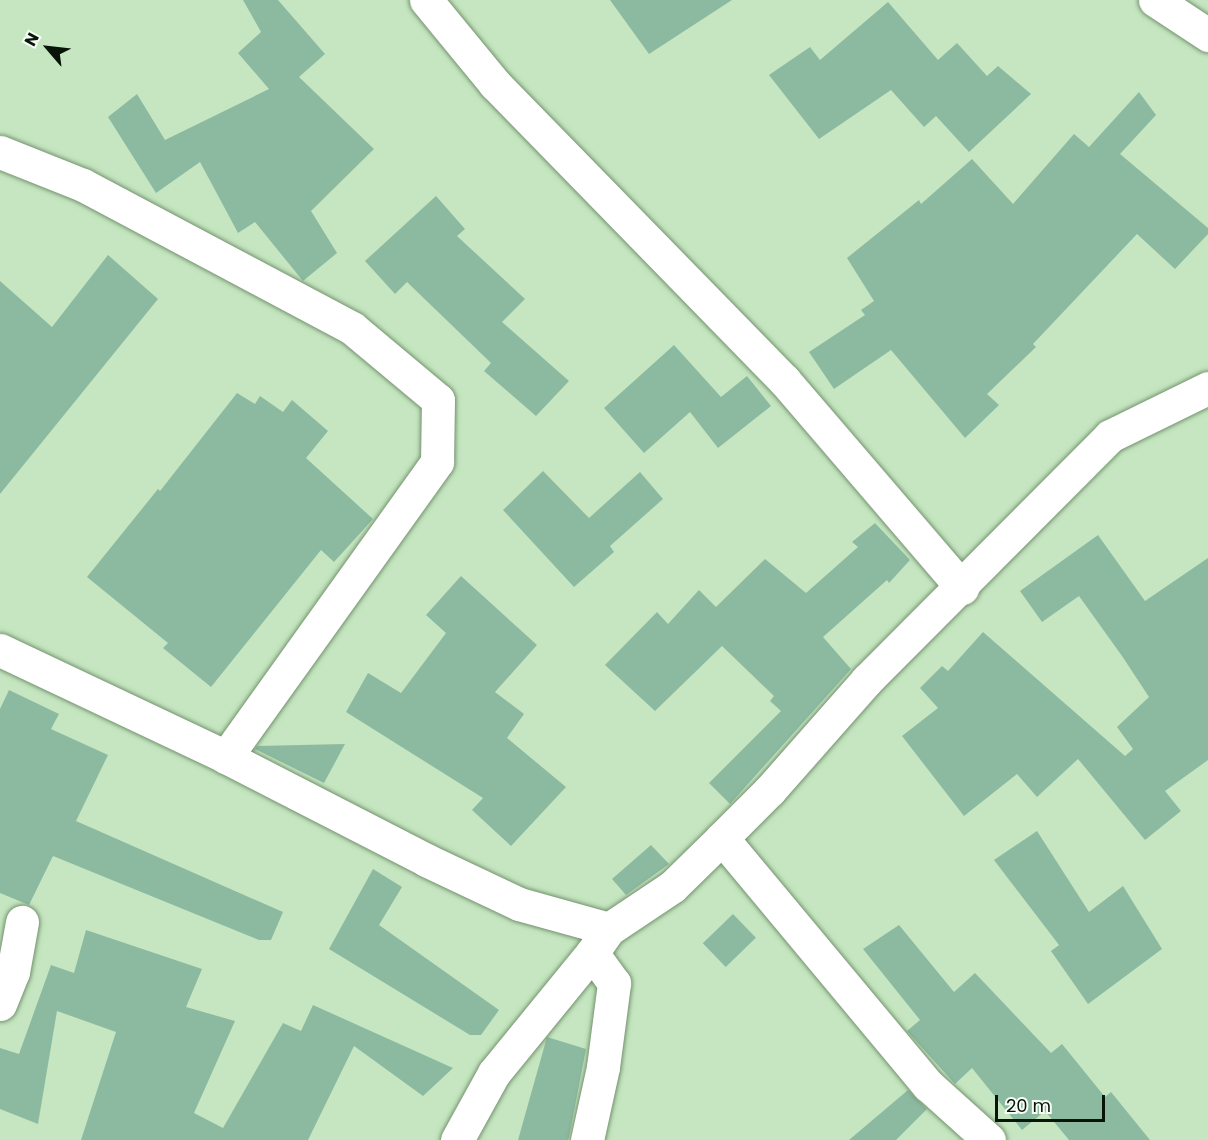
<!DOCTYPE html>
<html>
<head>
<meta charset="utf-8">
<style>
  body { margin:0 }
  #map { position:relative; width:1208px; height:1140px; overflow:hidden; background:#c5e6c0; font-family:Poppins,sans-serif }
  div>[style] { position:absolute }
  .building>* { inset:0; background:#8cbaa1; transform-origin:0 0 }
  .roads { filter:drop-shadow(0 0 2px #74926f) drop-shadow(0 0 2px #74926f) }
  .street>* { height:33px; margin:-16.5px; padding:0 16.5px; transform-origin:16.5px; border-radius:16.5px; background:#fff }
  span { translate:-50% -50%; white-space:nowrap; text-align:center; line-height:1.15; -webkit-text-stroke:5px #f7fef6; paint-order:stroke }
  .north { position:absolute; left:18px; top:18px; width:60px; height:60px; -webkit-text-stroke:4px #f7fef6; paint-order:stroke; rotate:298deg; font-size:16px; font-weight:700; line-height:24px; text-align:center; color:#091508 }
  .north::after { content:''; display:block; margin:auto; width:21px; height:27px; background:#091508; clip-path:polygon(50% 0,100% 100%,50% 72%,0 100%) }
  .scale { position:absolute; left:995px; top:1095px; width:110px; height:27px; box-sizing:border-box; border:3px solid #091508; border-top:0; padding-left:8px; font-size:18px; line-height:21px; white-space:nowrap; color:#091508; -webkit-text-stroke:4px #f7fef6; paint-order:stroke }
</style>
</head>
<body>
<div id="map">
  <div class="building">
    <div style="clip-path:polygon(243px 0,278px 0,325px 54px,299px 77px,374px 149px,311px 211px,337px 253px,303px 281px,255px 222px,238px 233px,200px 162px,156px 193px,108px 117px,137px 94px,165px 140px,269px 89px,238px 53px,261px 32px)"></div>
    <div style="clip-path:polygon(610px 0,732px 0,649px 54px)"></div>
    <div style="clip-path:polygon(888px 2px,938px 60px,957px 43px,987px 76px,998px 66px,1031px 94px,969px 152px,936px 116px,924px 127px,891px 90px,819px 139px,769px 75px,810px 47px,820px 60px)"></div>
    <div style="clip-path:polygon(1139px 92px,1156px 115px,1120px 154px,1208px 228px,1208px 234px,1175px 269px,1137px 234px,1033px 344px,1036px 347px,987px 394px,999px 405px,965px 438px,891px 350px,834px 389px,809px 352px,865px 315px,861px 310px,874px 301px,847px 258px,919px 200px,921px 204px,972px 159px,1013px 204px,1074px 134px,1089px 147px)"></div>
    <div style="clip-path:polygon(436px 196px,465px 229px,457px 236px,525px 299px,502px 322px,569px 381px,536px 416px,484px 371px,491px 363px,407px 282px,395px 294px,365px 261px)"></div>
    <div style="clip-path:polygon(108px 255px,158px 299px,0 494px,0 281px,52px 327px)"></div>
    <div style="clip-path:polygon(674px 345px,721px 397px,747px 376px,771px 406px,718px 448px,690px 412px,644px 453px,604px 408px)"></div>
    <div style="clip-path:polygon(237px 393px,255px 404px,260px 396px,283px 412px,292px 400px,328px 431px,306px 458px,373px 519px,334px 562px,321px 550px,211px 687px,163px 648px,168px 643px,87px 577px,158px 489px,160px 491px)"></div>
    <div style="clip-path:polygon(543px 471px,589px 518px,640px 472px,663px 499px,610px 546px,614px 552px,574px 587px,503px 510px)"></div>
    <div style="clip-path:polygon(875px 523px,910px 560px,889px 583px,887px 580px,823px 637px,851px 669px,730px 804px,709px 783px,781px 711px,770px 701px,774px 696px,722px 646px,655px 711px,605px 665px,657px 612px,668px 624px,699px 590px,716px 607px,765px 559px,806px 593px,858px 547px,852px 542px)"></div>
    <div style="clip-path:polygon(1098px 535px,1145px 601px,1208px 558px,1208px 760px,1165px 791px,1181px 811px,1145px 840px,1078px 759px,1037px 797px,1017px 774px,964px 816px,902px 736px,938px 708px,920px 688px,942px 666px,948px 671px,983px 632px,1125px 756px,1133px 749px,1117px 727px,1149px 697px,1122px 656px,1079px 596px,1042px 622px,1020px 591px)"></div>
    <div style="clip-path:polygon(461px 576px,537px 645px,495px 692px,524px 714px,507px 738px,566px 787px,511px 846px,472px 810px,483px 798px,346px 712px,368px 673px,401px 693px,446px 633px,426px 615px)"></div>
    <div style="clip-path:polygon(9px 690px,59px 714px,51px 729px,108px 755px,76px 821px,283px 912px,271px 940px,259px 940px,53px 856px,29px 905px,0 893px,0 709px)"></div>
    <div style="clip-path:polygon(345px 744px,324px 783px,255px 749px,257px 746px)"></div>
    <div style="clip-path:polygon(1037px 831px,1089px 912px,1123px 886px,1162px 949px,1088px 1004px,1051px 951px,1059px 945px,994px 860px)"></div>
    <div style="clip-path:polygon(651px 845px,669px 864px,626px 895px,612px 879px)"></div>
    <div style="clip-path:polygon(373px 869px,402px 887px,379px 925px,499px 1010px,481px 1035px,470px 1035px,329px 949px)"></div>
    <div style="left:733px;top:914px;width:33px;height:42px;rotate:46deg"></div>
    <div style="clip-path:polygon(899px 925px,954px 992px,975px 973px,1051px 1053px,1062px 1044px,1105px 1097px,1111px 1092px,1150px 1140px,1069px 1140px,1045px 1111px,1022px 1130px,972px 1068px,955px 1084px,907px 1031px,920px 1020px,863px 949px)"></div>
    <div style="clip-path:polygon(86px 930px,202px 969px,186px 1007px,235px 1021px,194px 1113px,223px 1128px,283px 1023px,301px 1031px,313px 1005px,453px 1068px,423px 1096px,354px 1046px,308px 1140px,81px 1140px,116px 1032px,57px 1011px,38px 1124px,0 1109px,0 1048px,19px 1054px,51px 965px,74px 973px)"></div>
    <div style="clip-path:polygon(547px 1037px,586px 1049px,569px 1137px,568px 1140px,518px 1140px)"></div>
    <div style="clip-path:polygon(908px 1090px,927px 1109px,896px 1140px,849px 1140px)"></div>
  </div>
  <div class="roads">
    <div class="street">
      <div style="left:426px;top:0;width:109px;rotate:50.6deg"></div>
      <div style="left:495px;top:84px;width:414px;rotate:45.7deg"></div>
      <div style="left:784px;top:380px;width:274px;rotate:49.4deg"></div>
      <div style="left:1155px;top:0;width:64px;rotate:33.4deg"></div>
      <div style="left:0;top:152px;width:89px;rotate:21.7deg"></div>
      <div style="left:83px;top:185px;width:305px;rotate:28deg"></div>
      <div style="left:352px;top:328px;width:112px;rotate:39.9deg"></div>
      <div style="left:438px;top:400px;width:62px;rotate:90.9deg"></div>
      <div style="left:437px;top:462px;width:363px;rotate:125.6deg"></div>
      <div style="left:0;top:650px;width:250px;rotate:25.3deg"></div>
      <div style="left:226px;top:757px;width:225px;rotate:27.2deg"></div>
      <div style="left:426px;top:860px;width:103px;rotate:25.3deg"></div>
      <div style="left:519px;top:904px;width:93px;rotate:15.5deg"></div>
      <div style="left:722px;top:838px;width:322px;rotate:50.2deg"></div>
      <div style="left:928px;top:1085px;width:82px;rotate:42deg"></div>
      <div style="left:0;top:1004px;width:35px;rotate:-68deg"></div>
      <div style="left:13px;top:972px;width:51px;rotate:-79.8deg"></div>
      <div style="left:457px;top:1140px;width:77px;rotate:-61.1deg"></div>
      <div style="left:494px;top:1073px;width:155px;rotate:-50.8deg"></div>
      <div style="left:592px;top:953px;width:29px;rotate:-55deg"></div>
      <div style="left:609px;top:929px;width:76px;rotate:-33.7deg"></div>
      <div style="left:672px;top:887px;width:70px;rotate:-44.4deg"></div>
      <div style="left:722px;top:838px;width:68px;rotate:-45deg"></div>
      <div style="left:770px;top:790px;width:147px;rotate:-48.6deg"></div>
      <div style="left:867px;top:680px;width:344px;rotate:-45.1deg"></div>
      <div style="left:1110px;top:436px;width:109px;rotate:-26.1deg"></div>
      <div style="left:587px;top:1140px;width:75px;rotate:-77.6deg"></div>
      <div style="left:603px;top:1067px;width:85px;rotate:-82.5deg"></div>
      <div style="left:614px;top:983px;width:37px;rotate:-126deg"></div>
    </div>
  </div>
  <div class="north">N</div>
  <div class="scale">20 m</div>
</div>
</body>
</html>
